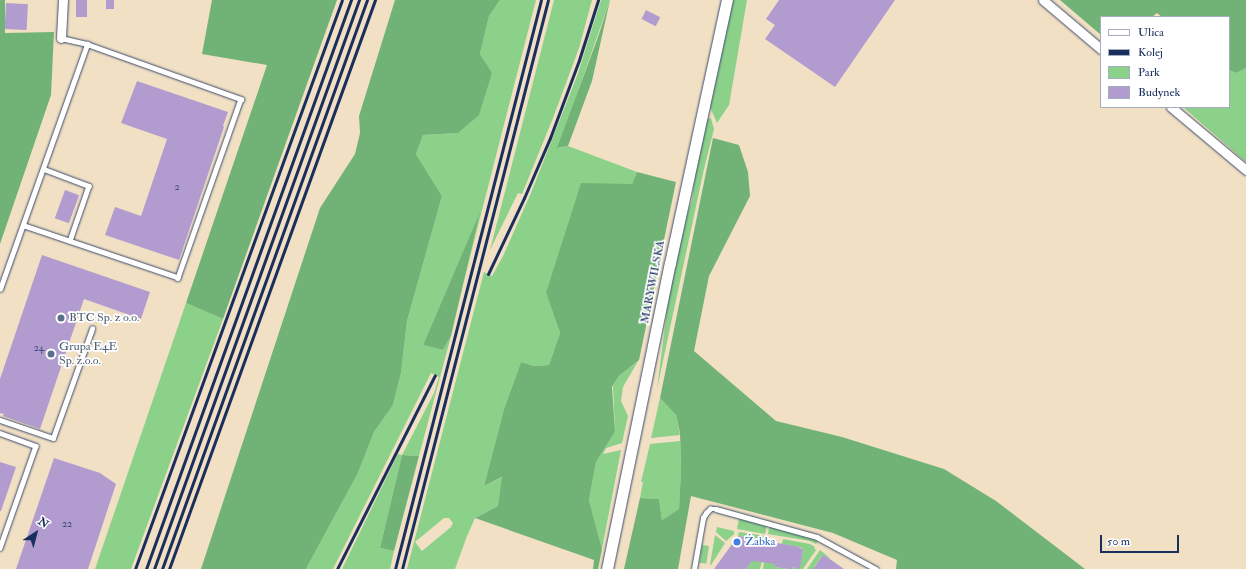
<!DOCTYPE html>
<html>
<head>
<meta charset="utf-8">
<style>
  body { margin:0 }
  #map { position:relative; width:1246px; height:569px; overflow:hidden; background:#f1e0c3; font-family:"IM FELL Double Pica",serif }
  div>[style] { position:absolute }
  .green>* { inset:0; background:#8cd18a; transform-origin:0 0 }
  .forest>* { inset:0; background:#71b376 }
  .building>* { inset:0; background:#b29ccf; transform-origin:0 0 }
  .roads { filter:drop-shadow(0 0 1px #3b4a6d) drop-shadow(0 0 1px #3b4a6d) }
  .service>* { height:4.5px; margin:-2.25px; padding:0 2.25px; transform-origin:2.25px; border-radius:2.25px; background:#fff }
  .minor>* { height:9px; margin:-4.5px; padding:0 4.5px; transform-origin:4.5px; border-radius:4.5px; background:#fff }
  .tertiary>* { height:11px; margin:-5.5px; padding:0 5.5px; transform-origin:5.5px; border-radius:5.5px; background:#fff }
  .rail>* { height:3px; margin:-1.5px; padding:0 1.5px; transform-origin:1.5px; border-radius:1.5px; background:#1b2f5e }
  .dots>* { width:11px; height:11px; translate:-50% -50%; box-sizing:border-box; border:2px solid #fff; border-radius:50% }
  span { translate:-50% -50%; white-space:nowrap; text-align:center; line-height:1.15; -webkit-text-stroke:3.5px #fff; paint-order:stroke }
  .number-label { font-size:10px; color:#414a7a }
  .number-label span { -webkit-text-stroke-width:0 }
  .street-label { font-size:12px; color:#1b2f5e }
  .service-label { font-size:12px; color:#4e5e75 }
  .left { translate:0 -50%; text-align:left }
  .shop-label { font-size:12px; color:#366cbe }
  .legend { position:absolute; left:1100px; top:16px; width:130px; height:92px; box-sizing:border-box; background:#fff; border:1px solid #a4acbf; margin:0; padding:5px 7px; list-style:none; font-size:12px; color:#1b2f5e }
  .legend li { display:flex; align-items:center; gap:8px; height:20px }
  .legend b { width:20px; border:1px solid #a4acbf }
  .north { position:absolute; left:16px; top:513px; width:40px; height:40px; -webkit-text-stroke:3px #fff; paint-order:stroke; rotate:36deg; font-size:11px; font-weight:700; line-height:16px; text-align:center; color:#1b2f5e }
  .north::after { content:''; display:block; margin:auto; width:14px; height:18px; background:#1b2f5e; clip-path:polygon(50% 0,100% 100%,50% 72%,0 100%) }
  .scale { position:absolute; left:1100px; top:535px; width:79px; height:18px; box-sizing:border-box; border:2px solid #1b2f5e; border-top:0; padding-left:5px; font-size:12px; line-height:14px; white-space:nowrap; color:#1b2f5e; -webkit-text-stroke:3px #fff; paint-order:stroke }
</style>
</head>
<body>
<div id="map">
  <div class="green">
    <div style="clip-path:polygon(500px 0,536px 0,459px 300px,479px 215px,423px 345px,443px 350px,451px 336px,419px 456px,402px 455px,380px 548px,394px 551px,390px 569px,342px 569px,398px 454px,402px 455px,434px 393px,439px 377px,431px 373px,333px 569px,306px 569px,358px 473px,374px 432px,393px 405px,401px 373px,407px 321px,442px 196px,416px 154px,423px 135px,458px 133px,492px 74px,480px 54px,489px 16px)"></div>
    <div style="clip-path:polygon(554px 0,592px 0,579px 48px,553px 118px,522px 194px,518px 193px,490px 250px)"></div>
    <div style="clip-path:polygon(evenodd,601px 0,610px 0,558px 148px,568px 146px,637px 172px,632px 184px,546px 293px,560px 333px,549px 365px,534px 366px,521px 362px,504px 409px,484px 486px,503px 477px,498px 506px,475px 518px,467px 536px,455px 569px,407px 569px,484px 272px,492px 276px,503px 256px,531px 193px,577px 76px,601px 0,444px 518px,449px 518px,453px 523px,451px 527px,422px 551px,415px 542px,444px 518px)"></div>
    <div style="clip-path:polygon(732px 0,747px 0,729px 105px,717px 123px,709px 105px)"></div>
    <div style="clip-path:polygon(1246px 68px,1246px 162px,1183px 107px,1229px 107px,1229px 70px,1236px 73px)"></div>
    <div style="clip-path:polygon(711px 118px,714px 129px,704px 169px,657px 389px,668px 302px,686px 217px,692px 200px,695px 174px,707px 119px)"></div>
    <div style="clip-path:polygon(186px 303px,223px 319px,131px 569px,95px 569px)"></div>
    <div style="clip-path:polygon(638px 361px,623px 387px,621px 401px,628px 416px,622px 443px,606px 448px,603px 454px,621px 450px,602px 549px,589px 500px,596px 462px,615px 432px,613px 386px,619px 376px)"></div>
    <div style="clip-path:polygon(660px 398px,676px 415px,680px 435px,651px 438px)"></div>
    <div style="clip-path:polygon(680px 441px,681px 469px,679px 509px,662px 520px,659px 499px,640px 498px,643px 482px,641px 482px,650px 444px)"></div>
    <div style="clip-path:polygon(739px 519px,767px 526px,765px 534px,737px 529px)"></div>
    <div style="clip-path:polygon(717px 527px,734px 531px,734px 534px,726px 541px,716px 532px)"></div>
    <div style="clip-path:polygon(769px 527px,816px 538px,819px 540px,816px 544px,810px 541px,768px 534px)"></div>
    <div style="clip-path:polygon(739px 532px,765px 536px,764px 541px,738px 536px)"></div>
    <div style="clip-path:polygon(715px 535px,725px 543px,711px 565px,710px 565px)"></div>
    <div style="clip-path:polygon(783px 539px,810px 544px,815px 547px,814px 548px,816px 550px,803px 569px,792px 569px,792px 567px,799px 568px,803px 549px,799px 547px,782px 544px)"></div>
    <div style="left:702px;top:545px;width:7px;height:18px;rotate:8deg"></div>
    <div style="clip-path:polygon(820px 550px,831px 559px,823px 555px,814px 567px,816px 569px,807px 569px)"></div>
    <div style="clip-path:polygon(753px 559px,762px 561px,760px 569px,746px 569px)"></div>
    <div style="clip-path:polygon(764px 561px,775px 563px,775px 567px,787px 569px,763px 569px)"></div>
  </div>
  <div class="forest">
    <div style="clip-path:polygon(0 0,5px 0,5px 33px,54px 32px,51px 95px,0 244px)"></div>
    <div style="clip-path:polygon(212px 0,337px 0,223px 319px,186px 303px,267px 65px,202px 54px)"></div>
    <div style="clip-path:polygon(395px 0,500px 0,489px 16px,480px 54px,492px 73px,479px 115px,458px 133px,423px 135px,416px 154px,442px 196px,407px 321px,401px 373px,393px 405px,374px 432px,358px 473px,306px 569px,201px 569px,320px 208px,355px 154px,360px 133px,359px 116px)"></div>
    <div style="clip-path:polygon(610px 0,592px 81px,568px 146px,557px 148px,598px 37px)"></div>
    <div style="clip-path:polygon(1060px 0,1246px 0,1246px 68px,1236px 73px,1229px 70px,1229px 17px,1162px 17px,1157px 13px,1152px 17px,1101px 17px,1101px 35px)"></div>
    <div style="clip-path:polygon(713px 138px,739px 145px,748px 172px,750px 196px,709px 276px,694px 351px,776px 421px,842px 437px,944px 469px,996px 501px,1085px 569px,896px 569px,897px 560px,833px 533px,691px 496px,678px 569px,624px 569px,640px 498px,659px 499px,662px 520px,679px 509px,681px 469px,680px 433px,676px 415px,660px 398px)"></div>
    <div style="clip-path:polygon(637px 172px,676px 182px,639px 360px,619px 376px,612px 387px,615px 432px,596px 462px,589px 500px,602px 549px,598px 569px,593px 569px,594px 560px,475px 518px,498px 506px,502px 477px,484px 486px,504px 409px,521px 362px,534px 366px,549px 365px,560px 333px,546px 293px,581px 183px,632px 184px)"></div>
    <div style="clip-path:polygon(480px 212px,451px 336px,443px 350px,423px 345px)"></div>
    <div style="clip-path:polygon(402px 455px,419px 456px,394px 551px,380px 548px)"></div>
  </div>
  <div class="building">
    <div style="left:76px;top:0;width:11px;height:17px"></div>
    <div style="left:106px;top:0;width:8px;height:9px"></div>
    <div style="clip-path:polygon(779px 0,895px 0,835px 87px,765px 39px,775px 25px,766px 19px)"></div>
    <div style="left:6px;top:3px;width:22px;height:26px;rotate:3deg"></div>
    <div style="left:646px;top:10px;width:16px;height:10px;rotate:27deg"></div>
    <div style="clip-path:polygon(137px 81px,228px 112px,223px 126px,224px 127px,179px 260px,105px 235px,115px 207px,141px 216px,167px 139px,121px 123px)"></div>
    <div style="left:65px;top:190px;width:15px;height:30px;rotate:20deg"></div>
    <div style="clip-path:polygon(42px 255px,150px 292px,141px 319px,84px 299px,40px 429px,3px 416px,4px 414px,0 413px,0 379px)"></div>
    <div style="clip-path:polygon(54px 458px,100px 473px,116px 484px,88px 569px,16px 569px)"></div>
    <div style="clip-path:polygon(0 462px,16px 467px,1px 511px,0 511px)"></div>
    <div style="clip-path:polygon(738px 536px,800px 547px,799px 548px,803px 549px,800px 569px,792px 567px,792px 569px,787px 569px,775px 567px,775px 564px,752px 561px,746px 569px,714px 569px)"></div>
    <div style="clip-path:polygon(823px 555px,827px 557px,844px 569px,813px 569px)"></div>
  </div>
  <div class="roads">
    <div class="service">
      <div style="left:61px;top:38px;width:27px;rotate:13deg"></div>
      <div style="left:44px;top:169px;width:48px;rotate:20.7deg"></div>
      <div style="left:89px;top:186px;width:58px;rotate:109.1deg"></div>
      <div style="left:0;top:289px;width:260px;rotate:-70.4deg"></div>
      <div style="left:87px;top:44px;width:164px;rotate:19.7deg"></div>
      <div style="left:241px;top:99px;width:190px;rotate:109.4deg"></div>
      <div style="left:178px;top:278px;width:163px;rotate:-161.3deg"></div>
      <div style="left:0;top:420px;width:56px;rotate:18.8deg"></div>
      <div style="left:53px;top:438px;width:116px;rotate:-70.3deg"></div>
      <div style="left:0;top:433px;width:38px;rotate:20deg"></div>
      <div style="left:36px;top:446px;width:108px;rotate:109.4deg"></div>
      <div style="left:694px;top:569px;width:52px;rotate:-80deg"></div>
      <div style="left:703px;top:518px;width:6px;rotate:-59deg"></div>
      <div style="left:706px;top:513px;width:6px;rotate:-45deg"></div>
      <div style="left:710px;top:509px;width:6px"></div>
      <div style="left:716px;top:509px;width:105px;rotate:15.5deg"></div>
      <div style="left:817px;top:537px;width:67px;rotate:28.5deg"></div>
    </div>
    <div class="minor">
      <div style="left:1043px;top:0;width:76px;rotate:40.2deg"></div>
      <div style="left:61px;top:38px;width:38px;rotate:-87deg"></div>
      <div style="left:1171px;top:107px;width:98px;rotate:40deg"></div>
    </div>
    <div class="tertiary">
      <div style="left:607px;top:569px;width:312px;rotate:-78.4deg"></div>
      <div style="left:670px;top:263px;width:269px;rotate:-77.8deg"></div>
    </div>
  </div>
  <div class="rail">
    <div style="left:488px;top:274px;width:84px;rotate:-64.7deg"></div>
    <div style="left:524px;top:198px;width:65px;rotate:-66.6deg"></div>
    <div style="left:550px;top:138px;width:83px;rotate:-69.6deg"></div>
    <div style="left:579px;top:60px;width:63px;rotate:-72.4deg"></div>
    <div style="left:135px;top:569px;width:605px;rotate:-70.01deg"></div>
    <div style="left:146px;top:569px;width:605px;rotate:-70.19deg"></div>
    <div style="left:154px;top:569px;width:605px;rotate:-70.19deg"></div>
    <div style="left:162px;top:569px;width:605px;rotate:-70.19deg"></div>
    <div style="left:169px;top:569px;width:605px;rotate:-70.1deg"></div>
    <div style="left:337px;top:569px;width:217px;rotate:-63.2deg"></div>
    <div style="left:395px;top:569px;width:587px;rotate:-75.61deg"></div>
    <div style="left:402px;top:569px;width:587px;rotate:-75.61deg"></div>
  </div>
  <div class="dots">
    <div style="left:61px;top:318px;background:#5c6f8a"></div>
    <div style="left:51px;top:354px;background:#5c6f8a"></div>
    <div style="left:737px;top:542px;background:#3f7fe0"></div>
  </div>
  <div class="number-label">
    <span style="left:177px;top:188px">2</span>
    <span style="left:39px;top:349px">24</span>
    <span style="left:67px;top:525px">22</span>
  </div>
  <div class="street-label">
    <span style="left:653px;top:282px;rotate:-79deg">MARYWILSKA</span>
  </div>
  <div class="service-label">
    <span class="left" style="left:69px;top:318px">BTC Sp. z o.o.</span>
    <span class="left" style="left:59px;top:354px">Grupa E4E<br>Sp. z.o.o.</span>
  </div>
  <div class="shop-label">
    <span class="left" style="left:745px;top:542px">Żabka</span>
  </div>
  <ul class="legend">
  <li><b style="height:5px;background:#fff"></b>Ulica</li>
  <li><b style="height:5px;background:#1b2f5e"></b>Kolej</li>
  <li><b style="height:11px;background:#8cd18a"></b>Park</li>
  <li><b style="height:11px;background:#b29ccf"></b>Budynek</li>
  </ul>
  <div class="north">N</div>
  <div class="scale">50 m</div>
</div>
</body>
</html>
